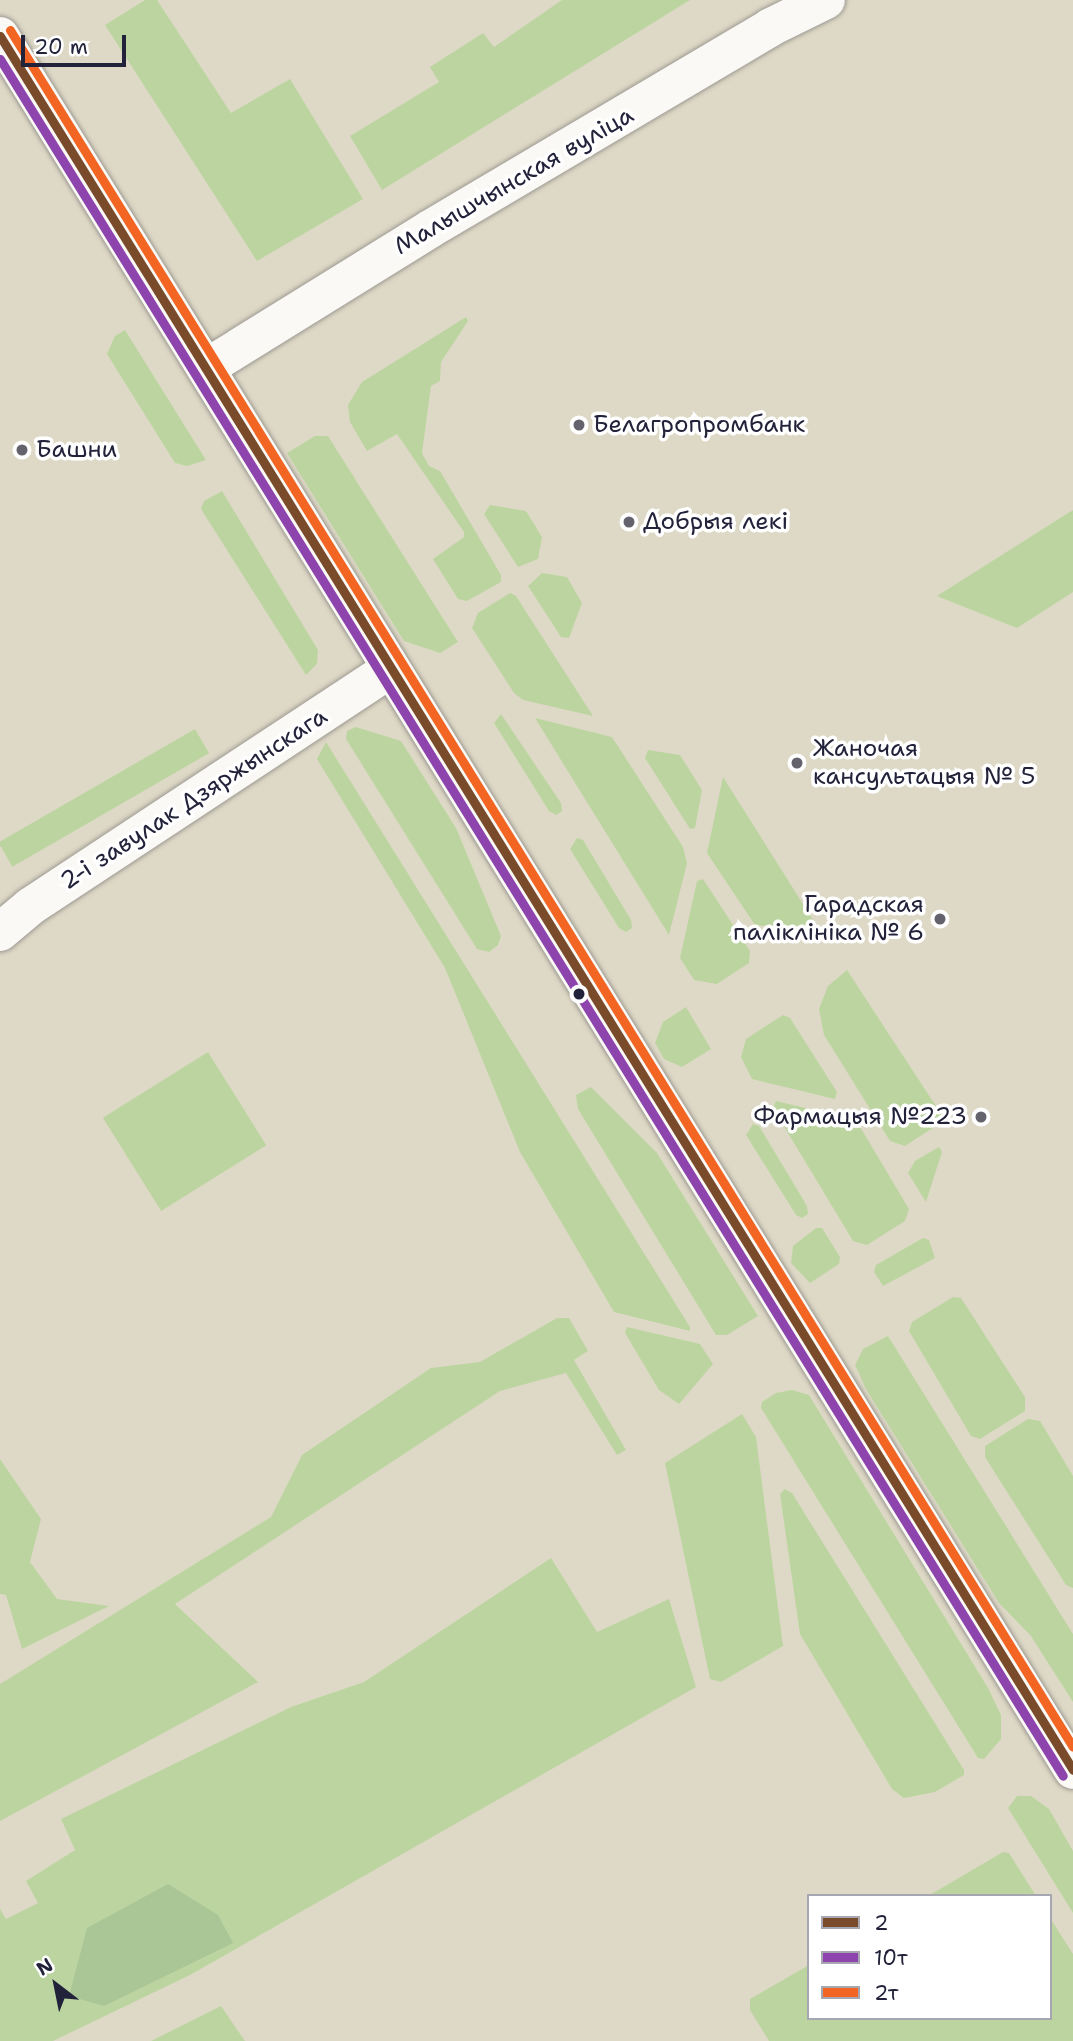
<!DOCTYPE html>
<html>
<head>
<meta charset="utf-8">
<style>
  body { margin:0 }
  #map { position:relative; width:1073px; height:2041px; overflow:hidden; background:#ded9c6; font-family:"Shantell Sans",sans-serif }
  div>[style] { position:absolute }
  .green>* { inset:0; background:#bcd5a0; transform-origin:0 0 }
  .forest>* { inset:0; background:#aac596 }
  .roads { filter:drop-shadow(0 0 2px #9d9992) drop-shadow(0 0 2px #9d9992) }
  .minor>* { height:38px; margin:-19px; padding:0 19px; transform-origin:19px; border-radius:19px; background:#faf9f6 }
  .bus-1>* { height:9px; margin:-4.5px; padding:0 4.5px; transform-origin:4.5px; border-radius:4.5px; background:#7a4b2a }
  .bus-2>* { height:9px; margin:-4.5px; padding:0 4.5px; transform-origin:4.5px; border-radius:4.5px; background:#8e44ad }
  .bus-3>* { height:9px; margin:-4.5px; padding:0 4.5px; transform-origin:4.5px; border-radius:4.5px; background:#f26522 }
  .dots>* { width:19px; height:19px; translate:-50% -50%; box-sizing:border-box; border:4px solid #fff; border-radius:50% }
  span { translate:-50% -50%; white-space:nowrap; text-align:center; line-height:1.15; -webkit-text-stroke:7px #fff; paint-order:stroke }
  .street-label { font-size:24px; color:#22223b }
  .poi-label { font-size:24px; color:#22223b }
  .left { translate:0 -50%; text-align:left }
  .right { translate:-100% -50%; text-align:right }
  .legend { position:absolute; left:807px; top:1894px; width:245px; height:126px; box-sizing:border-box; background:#fff; border:2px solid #a7a7b1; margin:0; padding:9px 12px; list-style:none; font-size:21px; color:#22223b }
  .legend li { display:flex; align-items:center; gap:14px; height:35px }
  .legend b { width:35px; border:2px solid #a7a7b1 }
  .north { position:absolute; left:21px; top:1950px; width:70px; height:70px; -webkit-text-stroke:5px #fff; paint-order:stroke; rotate:328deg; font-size:19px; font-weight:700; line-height:28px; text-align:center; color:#22223b }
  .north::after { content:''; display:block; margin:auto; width:24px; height:32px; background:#22223b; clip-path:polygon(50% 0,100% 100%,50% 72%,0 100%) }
  .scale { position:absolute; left:21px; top:35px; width:105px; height:32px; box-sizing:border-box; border:4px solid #22223b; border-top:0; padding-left:9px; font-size:21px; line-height:24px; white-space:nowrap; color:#22223b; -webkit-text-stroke:5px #fff; paint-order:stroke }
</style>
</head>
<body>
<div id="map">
  <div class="green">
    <div style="clip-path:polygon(145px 0,157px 0,231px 113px,290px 79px,363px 199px,257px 261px,105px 25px)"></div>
    <div style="clip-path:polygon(562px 0,690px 0,382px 190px,350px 136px,439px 82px,430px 67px,483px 33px,494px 47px)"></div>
    <div style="clip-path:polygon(466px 317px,468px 321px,441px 362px,440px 381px,431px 386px,422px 453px,429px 466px,440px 471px,501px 575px,501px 582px,467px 601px,458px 599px,433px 559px,464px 537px,464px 532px,397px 434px,367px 451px,350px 422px,348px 405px,362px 382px)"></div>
    <div style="clip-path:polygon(125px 330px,206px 460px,187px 466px,175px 463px,107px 354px,115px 336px)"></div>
    <div style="clip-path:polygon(315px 436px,328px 436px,458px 642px,440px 653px,404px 641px,287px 453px)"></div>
    <div style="clip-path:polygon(222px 491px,318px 650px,317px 664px,306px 675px,201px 509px,204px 501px)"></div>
    <div style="clip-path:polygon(490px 505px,526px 511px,542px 537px,538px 559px,518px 567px,484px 514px)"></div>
    <div style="clip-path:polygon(1073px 510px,1073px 592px,1017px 628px,937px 596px)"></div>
    <div style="clip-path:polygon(542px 573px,567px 577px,582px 603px,569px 638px,561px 637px,528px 586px)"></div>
    <div style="clip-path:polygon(510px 593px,516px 596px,593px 716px,523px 700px,514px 693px,472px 628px,478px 613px)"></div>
    <div style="clip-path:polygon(501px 714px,561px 803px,562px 811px,556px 815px,549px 811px,494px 723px)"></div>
    <div style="clip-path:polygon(535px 718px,612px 737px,683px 847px,687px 863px,669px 935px)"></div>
    <div style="clip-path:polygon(356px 727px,401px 741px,456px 828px,501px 936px,498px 945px,489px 952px,477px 949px,346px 739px,347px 731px)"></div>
    <div style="left:195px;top:729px;width:28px;height:227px;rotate:60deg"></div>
    <div style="clip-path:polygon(326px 742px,690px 1327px,690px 1331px,614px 1312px,520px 1152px,445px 968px,317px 759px)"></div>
    <div style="clip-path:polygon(648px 750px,680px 755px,702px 790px,695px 828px,690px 829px,645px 758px)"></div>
    <div style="clip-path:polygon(723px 777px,815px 923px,785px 928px,755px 925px,707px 853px)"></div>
    <div style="clip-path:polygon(577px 838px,583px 840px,631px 920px,632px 928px,626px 932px,619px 928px,570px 849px)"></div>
    <div style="clip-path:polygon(703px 879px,750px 951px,749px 963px,717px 984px,694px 980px,680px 958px,697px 881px)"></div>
    <div style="clip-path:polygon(847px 970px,945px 1120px,905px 1146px,890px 1141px,824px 1035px,819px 1009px,828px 986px)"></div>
    <div style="clip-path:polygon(686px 1007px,711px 1049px,682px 1067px,664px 1059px,655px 1043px,663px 1022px)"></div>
    <div style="clip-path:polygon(783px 1015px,790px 1018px,837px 1092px,835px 1099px,752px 1079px,741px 1057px,746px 1039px)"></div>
    <div style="left:208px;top:1052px;width:110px;height:124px;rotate:58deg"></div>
    <div style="clip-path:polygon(591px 1087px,657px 1153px,758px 1316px,727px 1335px,716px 1335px,578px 1109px,576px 1095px)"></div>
    <div style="clip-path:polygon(776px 1101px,856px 1120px,909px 1209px,905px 1221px,867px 1245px,853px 1241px,773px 1108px)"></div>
    <div style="clip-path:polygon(753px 1124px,759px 1126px,807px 1206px,808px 1214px,802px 1218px,796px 1215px,746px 1135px)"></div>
    <div style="clip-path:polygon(939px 1147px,942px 1152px,926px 1202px,908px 1173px,915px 1161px)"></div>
    <div style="clip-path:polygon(816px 1228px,822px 1228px,840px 1257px,839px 1264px,810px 1283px,791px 1263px,793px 1246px)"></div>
    <div style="clip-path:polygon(923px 1238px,929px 1240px,935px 1258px,883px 1286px,874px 1272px,876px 1265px)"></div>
    <div style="clip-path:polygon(953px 1297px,961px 1298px,1025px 1397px,1025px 1411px,980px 1439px,971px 1436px,909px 1331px,912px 1322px)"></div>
    <div style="clip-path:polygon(557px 1318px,569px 1318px,588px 1351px,574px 1360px,626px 1450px,617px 1455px,566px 1373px,500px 1391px,175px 1604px,258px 1682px,0 1821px,0 1684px,271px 1517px,302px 1455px,431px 1368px,480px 1362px)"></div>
    <div style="clip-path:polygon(627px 1327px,700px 1344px,713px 1364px,679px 1404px,659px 1390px,625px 1333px)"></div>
    <div style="clip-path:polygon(888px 1336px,1073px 1634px,1073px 1702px,1031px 1636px,999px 1603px,866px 1389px,855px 1365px,863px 1349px)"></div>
    <div style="clip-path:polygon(792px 1390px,809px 1395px,988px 1688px,1001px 1715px,1001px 1739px,984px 1759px,978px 1758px,761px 1408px,762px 1402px,776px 1393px)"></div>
    <div style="clip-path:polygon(742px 1414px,756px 1437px,783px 1646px,721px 1682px,710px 1679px,665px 1463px)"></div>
    <div style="clip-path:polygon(1028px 1419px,1040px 1421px,1073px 1476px,1073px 1588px,1066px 1585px,985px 1457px,985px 1446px)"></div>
    <div style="clip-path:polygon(0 1459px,41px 1519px,30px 1562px,57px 1599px,109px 1606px,22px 1649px,6px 1595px,0 1594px)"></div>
    <div style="clip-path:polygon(785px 1489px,792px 1493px,964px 1770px,964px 1775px,935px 1792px,904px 1798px,892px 1789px,800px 1634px,780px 1494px)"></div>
    <div style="clip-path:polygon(551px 1558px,597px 1632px,669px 1599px,696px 1687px,190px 1975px,53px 2041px,0 2041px,0 1909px,6px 1919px,38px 1903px,26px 1881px,75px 1850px,61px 1819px,291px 1707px,364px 1682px)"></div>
    <div style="clip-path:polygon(1017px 1796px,1031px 1796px,1049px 1809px,1073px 1851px,1073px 1913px,1008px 1808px)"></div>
    <div style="clip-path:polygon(1003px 1852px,1009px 1853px,1036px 1896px,928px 1896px)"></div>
    <div style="clip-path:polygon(1050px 1918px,1073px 1954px,1073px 2041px,769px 2041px,750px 2010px,750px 1999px,809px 1965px,809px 2018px,1050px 2018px)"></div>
    <div style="clip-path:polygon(221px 2006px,245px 2041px,151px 2041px)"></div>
  </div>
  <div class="forest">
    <div style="clip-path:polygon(168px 1884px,218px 1915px,233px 1943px,104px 2006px,69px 1996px,87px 1928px)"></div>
  </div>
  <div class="roads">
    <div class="minor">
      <div style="left:0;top:36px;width:2039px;rotate:58.25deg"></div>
      <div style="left:206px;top:368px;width:264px;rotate:-31.8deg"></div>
      <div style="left:430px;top:229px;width:396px;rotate:-30.6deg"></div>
      <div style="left:771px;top:27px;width:61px;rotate:-26.1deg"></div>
      <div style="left:0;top:932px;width:40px;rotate:-40deg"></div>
      <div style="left:31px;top:906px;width:431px;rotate:-33.4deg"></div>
    </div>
  </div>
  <div class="bus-1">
    <div style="left:0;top:36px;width:2039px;rotate:58.25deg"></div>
  </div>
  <div class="bus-2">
    <div style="left:0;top:59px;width:2019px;rotate:58.24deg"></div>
  </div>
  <div class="bus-3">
    <div style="left:10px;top:30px;width:2019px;rotate:58.24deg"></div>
  </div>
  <div class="dots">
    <div style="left:579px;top:425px;background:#64626c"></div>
    <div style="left:22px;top:450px;background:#64626c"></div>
    <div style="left:629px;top:522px;background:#64626c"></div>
    <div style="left:797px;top:763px;background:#64626c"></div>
    <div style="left:940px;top:919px;background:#64626c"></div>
    <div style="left:579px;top:994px;background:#22223b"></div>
    <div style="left:981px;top:1117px;background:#64626c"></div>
  </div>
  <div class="street-label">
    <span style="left:514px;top:181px;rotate:-30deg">Малышчынская вуліца</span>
    <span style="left:194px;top:799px;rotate:-33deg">2-і завулак Дзяржынскага</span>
  </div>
  <div class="poi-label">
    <span class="left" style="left:593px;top:425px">Белагропромбанк</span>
    <span class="left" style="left:36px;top:450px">Башни</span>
    <span class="left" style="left:643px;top:522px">Добрыя лекі</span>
    <span class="left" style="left:813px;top:763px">Жаночая<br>кансультацыя № 5</span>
    <span class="right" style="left:924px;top:919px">Гарадская<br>паліклініка № 6</span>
    <span class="right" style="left:967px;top:1117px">Фармацыя №223</span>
  </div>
  <ul class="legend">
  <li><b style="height:9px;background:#7a4b2a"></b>2</li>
  <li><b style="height:9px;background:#8e44ad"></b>10т</li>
  <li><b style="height:9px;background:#f26522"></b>2т</li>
  </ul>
  <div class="north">N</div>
  <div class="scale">20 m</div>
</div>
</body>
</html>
